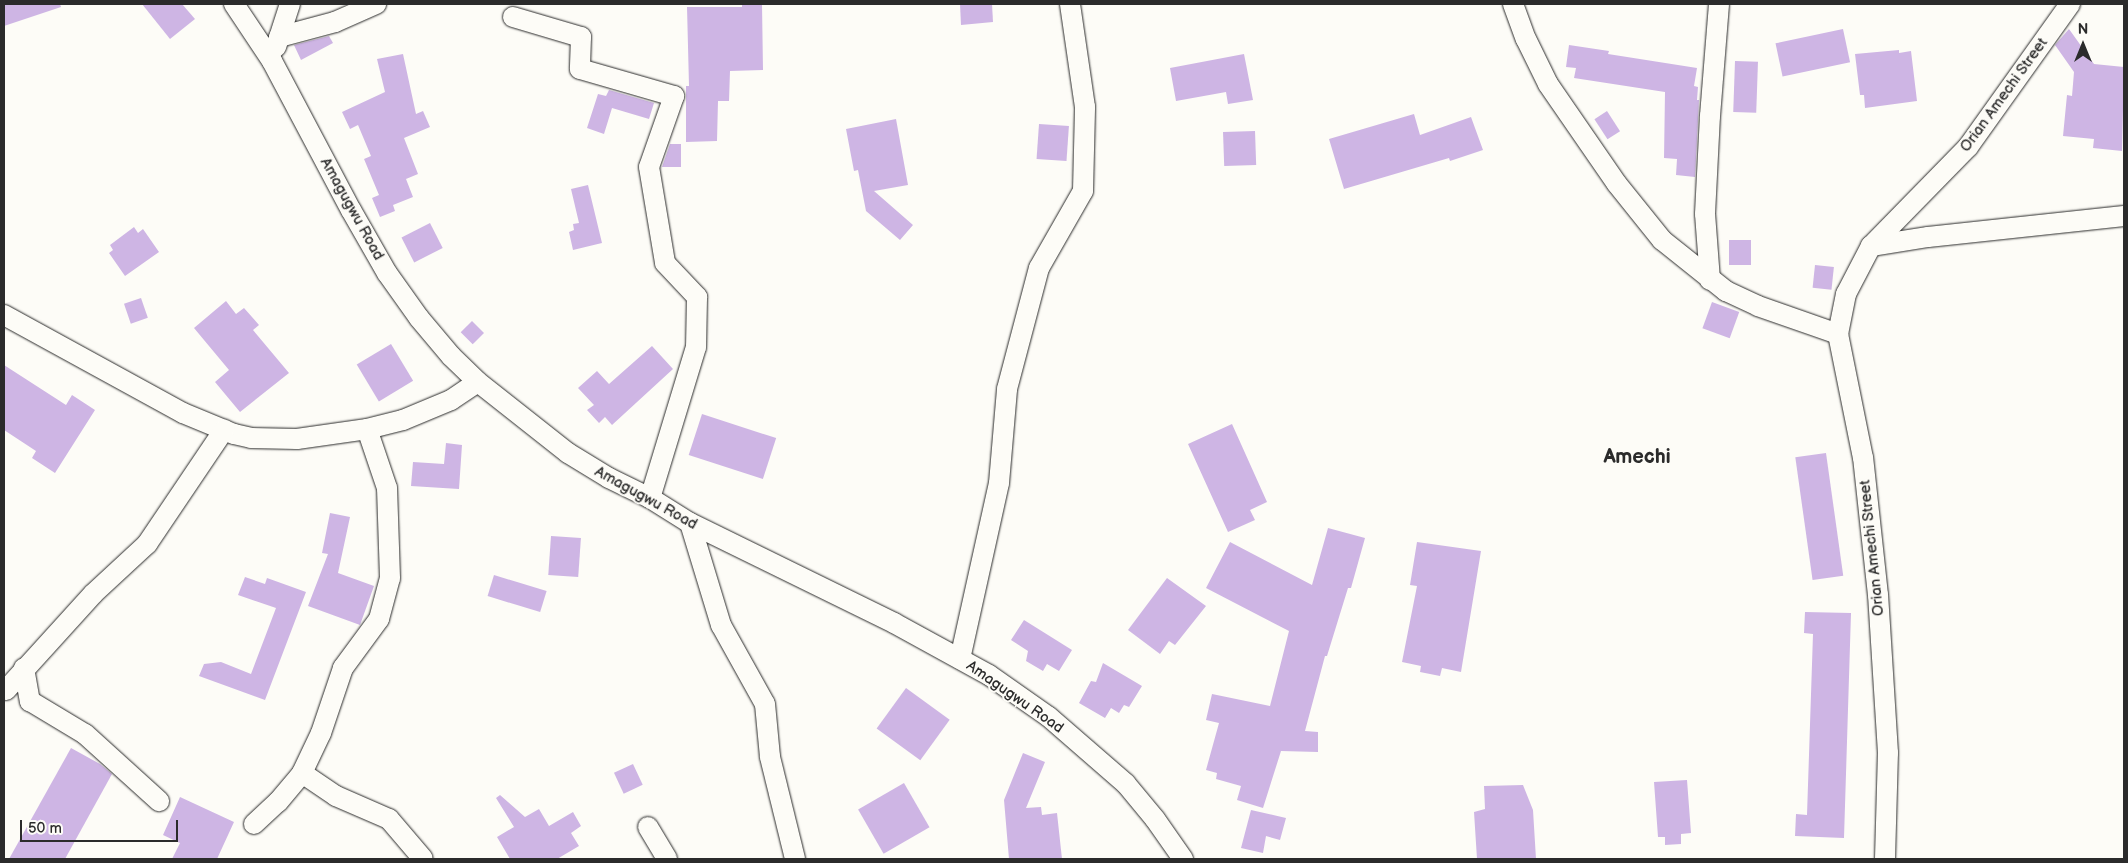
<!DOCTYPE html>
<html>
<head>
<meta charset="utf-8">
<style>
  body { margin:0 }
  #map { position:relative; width:2128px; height:863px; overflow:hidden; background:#fdfcf7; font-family:"Balsamiq Sans",sans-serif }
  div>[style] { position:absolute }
  .building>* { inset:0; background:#ceb5e4; transform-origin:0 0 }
  .roads { filter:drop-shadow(0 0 1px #2b2b2b) drop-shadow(0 0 1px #2b2b2b) }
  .minor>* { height:20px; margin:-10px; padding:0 10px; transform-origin:10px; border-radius:10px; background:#fdfcf7 }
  span { translate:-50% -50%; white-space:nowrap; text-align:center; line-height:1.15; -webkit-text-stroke:4px #fdfcf7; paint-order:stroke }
  .street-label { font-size:15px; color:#2b2b2b }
  .district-label { font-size:20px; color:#2b2b2b; font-weight:700 }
  .frame { position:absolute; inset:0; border:5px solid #2b2b2b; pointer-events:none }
  .north { position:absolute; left:2058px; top:20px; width:50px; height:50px; -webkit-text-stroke:4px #fdfcf7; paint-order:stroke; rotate:0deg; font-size:14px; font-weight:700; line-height:20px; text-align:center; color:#2b2b2b }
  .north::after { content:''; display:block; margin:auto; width:18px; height:22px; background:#2b2b2b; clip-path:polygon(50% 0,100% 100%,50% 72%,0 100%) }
  .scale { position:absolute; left:20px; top:820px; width:158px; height:22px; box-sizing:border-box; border:2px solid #2b2b2b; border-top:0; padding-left:6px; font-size:15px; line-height:18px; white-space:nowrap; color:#2b2b2b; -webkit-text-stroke:4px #fdfcf7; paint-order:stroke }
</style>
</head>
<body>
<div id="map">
  <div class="building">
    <div style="clip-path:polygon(4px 4px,60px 4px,61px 7px,4px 26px)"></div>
    <div style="clip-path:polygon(142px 4px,182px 4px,195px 19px,170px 39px)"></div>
    <div style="clip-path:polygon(742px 4px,762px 4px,763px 70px,730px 71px,729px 101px,718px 101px,717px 141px,686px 142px,686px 86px,689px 86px,687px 7px,742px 7px)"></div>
    <div style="clip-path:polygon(960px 4px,992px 4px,993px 22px,961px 25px)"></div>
    <div style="left:1843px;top:29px;width:34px;height:69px;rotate:78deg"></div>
    <div style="clip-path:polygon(2069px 29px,2094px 64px,2124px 67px,2122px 151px,2093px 148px,2094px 139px,2063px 136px,2067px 95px,2072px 96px,2074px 72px,2055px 45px)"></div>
    <div style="clip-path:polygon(329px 36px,333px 43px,301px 60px,294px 45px)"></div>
    <div style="clip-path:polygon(1569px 45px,1609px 51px,1608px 54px,1697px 68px,1694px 86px,1698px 87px,1697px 100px,1699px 100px,1695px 177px,1676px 175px,1677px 159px,1664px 158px,1665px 92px,1574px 78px,1576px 68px,1566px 67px)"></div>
    <div style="clip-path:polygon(1899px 50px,1899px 53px,1911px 51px,1917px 101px,1865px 108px,1864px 95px,1860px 95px,1855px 54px)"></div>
    <div style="clip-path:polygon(403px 54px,416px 114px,423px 111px,430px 127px,404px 138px,418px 174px,406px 179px,413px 197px,393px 205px,395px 211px,380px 217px,372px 198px,379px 195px,364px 159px,371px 156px,358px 125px,350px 129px,342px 112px,385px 92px,377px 59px)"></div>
    <div style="clip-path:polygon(1244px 54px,1253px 100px,1228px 104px,1226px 92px,1176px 101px,1170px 68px)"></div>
    <div style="left:1735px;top:61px;width:23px;height:51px;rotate:2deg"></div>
    <div style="clip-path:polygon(609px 90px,654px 103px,649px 119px,612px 108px,604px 134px,587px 128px,598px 94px,606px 96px)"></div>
    <div style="left:1607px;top:111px;width:24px;height:15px;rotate:57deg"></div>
    <div style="clip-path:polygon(1414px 114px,1420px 135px,1471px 117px,1483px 150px,1450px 161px,1449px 158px,1344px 189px,1329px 139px)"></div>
    <div style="clip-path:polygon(896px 119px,908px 185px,874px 191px,913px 225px,900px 240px,866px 211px,858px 170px,854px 171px,846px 129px)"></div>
    <div style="left:1039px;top:124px;width:30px;height:35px;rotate:4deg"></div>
    <div style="left:1255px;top:131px;width:34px;height:32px;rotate:88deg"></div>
    <div style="clip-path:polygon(670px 144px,681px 144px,681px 167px,662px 167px)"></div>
    <div style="clip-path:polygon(588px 185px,602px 243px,573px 250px,569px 232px,574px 230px,573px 224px,579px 223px,571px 189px)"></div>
    <div style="left:430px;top:223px;width:28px;height:32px;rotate:63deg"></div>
    <div style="clip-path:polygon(134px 227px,138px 233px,143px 229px,159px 252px,125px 276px,109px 253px,113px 250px,110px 245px)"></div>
    <div style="left:1729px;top:240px;width:22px;height:25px"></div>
    <div style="left:1815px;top:265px;width:19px;height:23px;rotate:6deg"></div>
    <div style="left:141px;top:298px;width:21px;height:18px;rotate:71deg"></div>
    <div style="clip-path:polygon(226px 301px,236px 314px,244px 308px,259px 325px,253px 330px,289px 373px,240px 412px,215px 382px,229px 370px,194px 328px)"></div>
    <div style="left:1712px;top:302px;width:29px;height:28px;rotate:20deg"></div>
    <div style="left:472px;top:321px;width:17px;height:16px;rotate:45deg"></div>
    <div style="left:391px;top:344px;width:43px;height:40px;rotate:59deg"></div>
    <div style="clip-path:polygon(652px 346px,673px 369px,612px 425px,605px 417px,599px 423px,587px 410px,594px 405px,578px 388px,597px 371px,609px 384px)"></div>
    <div style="clip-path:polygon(4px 365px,66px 405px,72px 395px,95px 410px,55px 473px,32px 458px,36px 451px,4px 430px)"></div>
    <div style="left:702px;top:414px;width:78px;height:43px;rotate:18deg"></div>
    <div style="clip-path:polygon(1232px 424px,1267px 502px,1250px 510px,1255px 520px,1228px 532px,1188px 444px)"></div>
    <div style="clip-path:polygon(446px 443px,462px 445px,459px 489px,411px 486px,413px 462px,444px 464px)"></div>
    <div style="left:1826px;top:453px;width:124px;height:31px;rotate:82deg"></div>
    <div style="clip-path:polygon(330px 513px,350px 517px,338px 573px,374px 586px,360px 625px,308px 606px,328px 554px,322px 553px)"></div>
    <div style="clip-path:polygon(1328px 528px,1365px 538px,1351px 588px,1348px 588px,1327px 656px,1325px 656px,1305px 731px,1318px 732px,1318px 752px,1281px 751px,1263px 808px,1237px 800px,1241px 786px,1216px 779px,1217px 773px,1206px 770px,1219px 723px,1206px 720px,1212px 694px,1270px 706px,1289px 631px,1206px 588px,1230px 542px,1312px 585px)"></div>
    <div style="left:551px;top:536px;width:30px;height:39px;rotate:4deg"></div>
    <div style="clip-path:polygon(1417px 542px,1481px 551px,1461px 672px,1442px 668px,1440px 676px,1420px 672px,1421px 666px,1402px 662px,1417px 586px,1410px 585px)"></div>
    <div style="left:494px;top:575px;width:55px;height:22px;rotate:17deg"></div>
    <div style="clip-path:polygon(245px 577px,265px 584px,267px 578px,306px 592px,265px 700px,199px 676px,204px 664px,221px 662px,251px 674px,276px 608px,238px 595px)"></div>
    <div style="clip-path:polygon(1167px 578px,1206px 606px,1175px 645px,1169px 641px,1160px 654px,1128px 630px)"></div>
    <div style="clip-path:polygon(1805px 612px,1851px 613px,1844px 838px,1795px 836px,1796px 814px,1807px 815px,1813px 634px,1804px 633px)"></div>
    <div style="clip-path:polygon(1024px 620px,1072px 650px,1059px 671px,1047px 664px,1043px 671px,1026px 661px,1028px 651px,1011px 640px)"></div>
    <div style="clip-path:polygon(1103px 663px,1142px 686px,1129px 707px,1124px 705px,1119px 713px,1111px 708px,1105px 718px,1079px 703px,1091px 681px,1096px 682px)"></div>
    <div style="left:906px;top:688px;width:54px;height:50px;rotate:36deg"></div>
    <div style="clip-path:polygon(71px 748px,100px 764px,112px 774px,65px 859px,9px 859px)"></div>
    <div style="clip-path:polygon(1023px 753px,1045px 762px,1026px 808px,1041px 807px,1042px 815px,1057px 813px,1062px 859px,1009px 859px,1004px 800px)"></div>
    <div style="left:633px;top:764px;width:23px;height:21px;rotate:65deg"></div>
    <div style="clip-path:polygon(1687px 780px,1691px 833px,1681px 834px,1681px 844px,1665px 845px,1665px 837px,1658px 837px,1654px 782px)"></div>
    <div style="left:904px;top:783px;width:51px;height:53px;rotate:60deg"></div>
    <div style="clip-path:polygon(1523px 785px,1533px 810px,1536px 859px,1477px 859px,1474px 812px,1485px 809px,1484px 786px)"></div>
    <div style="clip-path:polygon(500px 795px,525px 817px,539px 809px,549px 826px,573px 812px,581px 826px,571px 833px,579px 846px,557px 859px,510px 859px,497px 837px,514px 827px,496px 798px)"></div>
    <div style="clip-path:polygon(180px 797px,234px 822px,217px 859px,172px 859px,180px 843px,163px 835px)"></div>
    <div style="clip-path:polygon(1251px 810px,1286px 818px,1280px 840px,1266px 836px,1263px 853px,1241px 848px)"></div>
  </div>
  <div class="roads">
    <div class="minor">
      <div style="left:234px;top:4px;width:69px;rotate:56.3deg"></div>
      <div style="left:272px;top:61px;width:169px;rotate:62.1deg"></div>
      <div style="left:351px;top:210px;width:73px;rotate:60.3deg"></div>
      <div style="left:387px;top:273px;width:55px;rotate:54.6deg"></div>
      <div style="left:419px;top:318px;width:50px;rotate:49.9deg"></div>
      <div style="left:451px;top:356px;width:37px;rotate:44deg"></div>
      <div style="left:478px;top:382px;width:115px;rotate:38.3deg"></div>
      <div style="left:568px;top:453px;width:48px;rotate:31.4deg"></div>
      <div style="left:609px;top:478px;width:46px;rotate:26deg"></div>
      <div style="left:650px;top:498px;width:47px;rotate:32deg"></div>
      <div style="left:690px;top:523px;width:227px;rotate:26.1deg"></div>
      <div style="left:894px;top:623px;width:108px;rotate:28.7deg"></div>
      <div style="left:989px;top:675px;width:73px;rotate:35deg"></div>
      <div style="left:1049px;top:717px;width:102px;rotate:41deg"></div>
      <div style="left:1126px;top:784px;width:45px;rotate:50.4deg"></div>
      <div style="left:1155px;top:819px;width:49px;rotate:55deg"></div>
      <div style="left:1513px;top:4px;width:37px;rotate:70deg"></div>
      <div style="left:1526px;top:39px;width:50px;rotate:63.9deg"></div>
      <div style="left:1548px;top:84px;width:121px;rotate:55.4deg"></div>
      <div style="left:1617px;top:184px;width:72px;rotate:51.2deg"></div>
      <div style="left:1662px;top:240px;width:82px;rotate:38.6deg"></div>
      <div style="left:1726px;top:291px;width:35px;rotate:25deg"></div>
      <div style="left:1758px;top:306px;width:85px;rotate:19.3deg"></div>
      <div style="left:513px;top:17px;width:71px;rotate:16.4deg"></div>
      <div style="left:581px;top:37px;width:32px;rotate:92deg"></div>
      <div style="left:580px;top:69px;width:98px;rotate:16deg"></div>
      <div style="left:674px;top:96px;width:75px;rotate:109.4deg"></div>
      <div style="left:649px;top:167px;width:97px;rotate:80.5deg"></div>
      <div style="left:665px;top:263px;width:47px;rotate:46.7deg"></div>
      <div style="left:697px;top:297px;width:50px;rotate:91.1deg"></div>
      <div style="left:696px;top:347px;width:158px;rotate:106.9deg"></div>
      <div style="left:279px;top:37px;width:58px;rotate:-15deg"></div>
      <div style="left:335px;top:22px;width:45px;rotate:-23.7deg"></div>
      <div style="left:276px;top:47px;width:45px;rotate:-72deg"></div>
      <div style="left:1871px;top:246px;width:58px;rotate:-9deg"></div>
      <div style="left:1928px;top:237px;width:197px;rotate:-6.1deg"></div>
      <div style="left:1710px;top:280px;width:66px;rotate:-94.3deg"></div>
      <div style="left:1705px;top:214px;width:98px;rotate:-87.1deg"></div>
      <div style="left:1710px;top:116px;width:112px;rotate:-85.4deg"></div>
      <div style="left:4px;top:315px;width:204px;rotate:28.7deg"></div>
      <div style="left:183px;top:413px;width:55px;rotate:22.4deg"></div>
      <div style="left:234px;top:434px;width:17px;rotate:13deg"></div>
      <div style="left:251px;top:438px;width:46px;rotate:1.2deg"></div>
      <div style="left:297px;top:439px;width:71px;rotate:-8.1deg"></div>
      <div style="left:367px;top:429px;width:37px;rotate:-14deg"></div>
      <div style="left:403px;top:420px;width:52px;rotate:-22.6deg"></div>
      <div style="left:451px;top:400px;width:32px;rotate:-34deg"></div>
      <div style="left:690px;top:523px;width:107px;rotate:73.1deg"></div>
      <div style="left:721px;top:625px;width:90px;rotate:60.9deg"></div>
      <div style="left:765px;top:704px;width:53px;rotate:84.6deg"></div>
      <div style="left:770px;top:757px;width:105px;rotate:76.2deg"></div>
      <div style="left:960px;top:659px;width:180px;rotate:-77.5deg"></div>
      <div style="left:999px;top:483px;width:94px;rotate:-85.1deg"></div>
      <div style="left:1007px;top:389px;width:125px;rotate:-75.2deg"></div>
      <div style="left:1039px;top:268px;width:89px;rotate:-60.3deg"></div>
      <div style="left:1083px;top:191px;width:84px;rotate:-88.6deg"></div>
      <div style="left:1085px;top:107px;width:104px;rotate:-98.3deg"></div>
      <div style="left:24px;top:668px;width:34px;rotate:80deg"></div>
      <div style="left:30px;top:701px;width:64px;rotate:31deg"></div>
      <div style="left:85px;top:734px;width:100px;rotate:42.2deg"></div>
      <div style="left:6px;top:690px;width:130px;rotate:-47.8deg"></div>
      <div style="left:93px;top:594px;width:74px;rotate:-42.8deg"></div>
      <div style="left:147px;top:544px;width:138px;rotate:-56deg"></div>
      <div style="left:302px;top:773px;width:41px;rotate:34.1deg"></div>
      <div style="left:336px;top:796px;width:58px;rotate:23.5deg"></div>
      <div style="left:389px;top:819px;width:52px;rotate:49.6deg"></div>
      <div style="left:254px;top:824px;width:33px;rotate:-43deg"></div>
      <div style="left:278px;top:802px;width:38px;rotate:-50deg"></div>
      <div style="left:302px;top:773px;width:44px;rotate:-64.6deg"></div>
      <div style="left:321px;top:733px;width:69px;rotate:-71.3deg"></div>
      <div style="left:343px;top:668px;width:61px;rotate:-53.7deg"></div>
      <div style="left:379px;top:619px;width:42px;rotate:-75deg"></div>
      <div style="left:390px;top:578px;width:90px;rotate:-91.9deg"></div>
      <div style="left:387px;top:488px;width:62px;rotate:-108.7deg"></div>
      <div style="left:648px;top:827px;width:37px;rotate:59deg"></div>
      <div style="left:1885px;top:859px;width:106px;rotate:-88.4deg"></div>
      <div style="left:1888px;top:753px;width:158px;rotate:-93.6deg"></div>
      <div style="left:1878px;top:595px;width:138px;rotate:-96.2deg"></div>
      <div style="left:1863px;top:458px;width:126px;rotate:-101.4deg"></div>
      <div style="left:1838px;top:334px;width:41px;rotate:-78.7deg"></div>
      <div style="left:1846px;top:294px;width:54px;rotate:-62.5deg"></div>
      <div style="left:1871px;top:246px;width:139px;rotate:-45.6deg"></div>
      <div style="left:1968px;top:147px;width:176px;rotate:-54.5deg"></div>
    </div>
  </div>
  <div class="street-label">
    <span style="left:2004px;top:95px;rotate:-54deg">Orian Amechi Street</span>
    <span style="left:352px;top:209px;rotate:61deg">Amagugwu Road</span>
    <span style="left:646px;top:498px;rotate:29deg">Amagugwu Road</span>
    <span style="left:1872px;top:548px;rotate:-96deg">Orian Amechi Street</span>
    <span style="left:1015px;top:697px;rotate:35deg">Amagugwu Road</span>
  </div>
  <div class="district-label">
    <span style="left:1637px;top:457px">Amechi</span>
  </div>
  <div class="frame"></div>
  <div class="north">N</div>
  <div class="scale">50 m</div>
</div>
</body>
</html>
